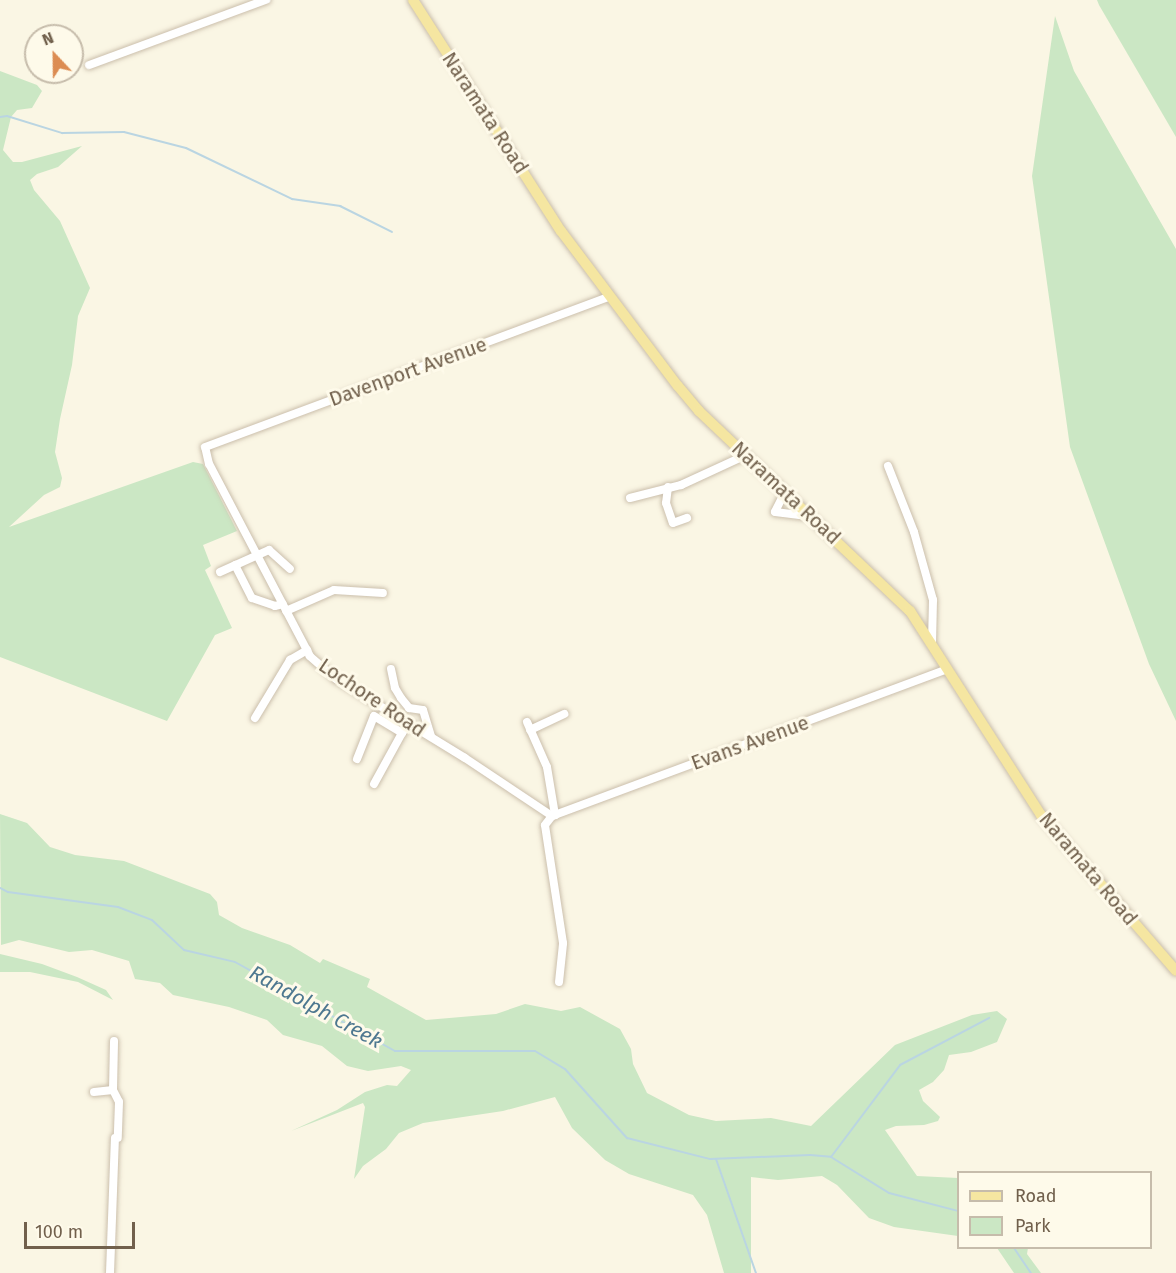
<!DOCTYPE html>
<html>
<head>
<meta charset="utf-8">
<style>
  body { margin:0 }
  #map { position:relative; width:1176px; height:1273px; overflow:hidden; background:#faf6e4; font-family:"Fira Sans",sans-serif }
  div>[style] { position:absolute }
  .green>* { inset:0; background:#cbe7c4 }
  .stream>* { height:2px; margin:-1px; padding:0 1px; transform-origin:1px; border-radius:1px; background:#bad5e2 }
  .roads { filter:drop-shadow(0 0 2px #cbbfac) drop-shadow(0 0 2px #cbbfac) }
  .minor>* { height:8px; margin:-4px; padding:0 4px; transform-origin:4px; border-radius:4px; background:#fff }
  .major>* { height:10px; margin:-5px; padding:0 5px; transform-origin:5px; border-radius:5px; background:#f5e6a1 }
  span { translate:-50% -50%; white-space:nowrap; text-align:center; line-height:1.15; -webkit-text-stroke:6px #fefaea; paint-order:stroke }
  .street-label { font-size:20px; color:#71604c }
  .water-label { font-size:21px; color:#4e7890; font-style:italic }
  .legend { position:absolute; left:957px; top:1171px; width:195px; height:78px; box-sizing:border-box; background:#fefaea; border:2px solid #c6bcab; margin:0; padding:8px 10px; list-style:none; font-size:18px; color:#71604c }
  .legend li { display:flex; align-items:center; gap:12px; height:30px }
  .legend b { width:30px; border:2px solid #c6bcab }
  .north { position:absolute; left:24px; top:24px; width:60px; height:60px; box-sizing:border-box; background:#fefaea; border:2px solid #c6bcab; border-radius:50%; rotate:338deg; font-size:16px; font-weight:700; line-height:24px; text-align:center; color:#71604c }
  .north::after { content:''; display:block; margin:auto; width:21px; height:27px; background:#dc8c52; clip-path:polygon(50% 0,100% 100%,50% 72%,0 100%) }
  .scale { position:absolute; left:24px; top:1222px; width:111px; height:27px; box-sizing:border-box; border:3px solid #71604c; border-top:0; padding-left:8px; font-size:18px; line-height:21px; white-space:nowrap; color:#71604c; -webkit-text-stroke:4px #fefaea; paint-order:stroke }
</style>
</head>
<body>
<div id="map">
  <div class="green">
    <div style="clip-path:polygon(1097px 0,1176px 0,1176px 137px,1099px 5px)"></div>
    <div style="clip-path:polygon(1055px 16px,1074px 71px,1176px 249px,1176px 721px,1149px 664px,1070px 447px,1032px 176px)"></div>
    <div style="clip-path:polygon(0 71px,37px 85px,42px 91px,32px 108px,17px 110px,11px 117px,3px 150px,13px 162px,22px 162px,82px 146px,58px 167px,37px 174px,30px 180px,34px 190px,60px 221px,90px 288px,78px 316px,72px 365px,60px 419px,55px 452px,62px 478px,60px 487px,44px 495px,9px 527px,193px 462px,203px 464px,237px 531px,203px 545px,211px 566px,205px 570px,232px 628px,215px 635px,167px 721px,0 657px)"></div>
    <div style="clip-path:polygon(0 814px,27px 823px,50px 847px,75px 855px,124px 861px,210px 894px,217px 902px,219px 915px,242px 928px,290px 945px,320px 963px,323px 959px,370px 979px,367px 987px,426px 1020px,496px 1014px,525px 1004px,561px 1011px,580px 1007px,620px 1029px,631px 1049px,633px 1064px,647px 1093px,689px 1115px,716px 1121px,771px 1118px,811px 1126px,895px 1045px,972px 1015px,997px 1011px,1007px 1019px,997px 1042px,971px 1052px,949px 1055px,944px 1070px,933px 1082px,919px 1090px,923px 1101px,940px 1117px,938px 1121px,924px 1125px,896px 1126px,885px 1130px,917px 1176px,958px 1178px,958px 1236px,894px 1227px,869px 1218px,837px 1185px,822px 1176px,778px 1180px,751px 1177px,751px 1273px,724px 1273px,707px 1215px,693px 1195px,629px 1174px,605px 1160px,572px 1128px,555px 1097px,503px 1111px,423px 1123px,399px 1133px,386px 1149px,363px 1166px,354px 1179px,365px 1107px,363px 1103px,291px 1131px,337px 1110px,365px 1092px,387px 1085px,397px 1086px,411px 1070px,401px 1066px,368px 1071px,347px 1066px,322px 1046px,283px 1035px,267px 1020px,229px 1007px,173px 995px,160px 983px,135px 979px,129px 961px,92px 950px,69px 952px,19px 940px,1px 945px)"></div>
    <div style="clip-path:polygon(0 954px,42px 964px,77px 977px,106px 990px,113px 1000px,78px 982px,30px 972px,0 972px)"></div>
    <div style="clip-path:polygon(997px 1248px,1028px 1248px,1027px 1254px,1041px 1273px,1014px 1273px)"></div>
  </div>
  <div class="stream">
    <div style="left:0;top:117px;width:7px;rotate:-8deg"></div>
    <div style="left:7px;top:116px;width:58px;rotate:17.2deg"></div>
    <div style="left:62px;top:133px;width:62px;rotate:-0.9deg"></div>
    <div style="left:124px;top:132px;width:64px;rotate:14.5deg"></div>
    <div style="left:186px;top:148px;width:118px;rotate:25.7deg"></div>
    <div style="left:292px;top:199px;width:49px;rotate:8.3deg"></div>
    <div style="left:340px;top:206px;width:58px;rotate:26.6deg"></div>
    <div style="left:0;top:888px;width:9px;rotate:27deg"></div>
    <div style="left:8px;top:892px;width:111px;rotate:7.8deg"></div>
    <div style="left:118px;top:907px;width:36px;rotate:21deg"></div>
    <div style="left:152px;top:920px;width:44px;rotate:43.2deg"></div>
    <div style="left:184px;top:950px;width:52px;rotate:13.2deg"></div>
    <div style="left:235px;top:962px;width:183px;rotate:29.1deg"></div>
    <div style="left:395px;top:1051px;width:140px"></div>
    <div style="left:535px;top:1051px;width:35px;rotate:31deg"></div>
    <div style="left:565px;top:1069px;width:93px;rotate:48.1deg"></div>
    <div style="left:627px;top:1138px;width:86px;rotate:14.2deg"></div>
    <div style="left:710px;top:1159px;width:100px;rotate:-2.3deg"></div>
    <div style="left:810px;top:1155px;width:21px;rotate:5deg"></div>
    <div style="left:831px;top:1157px;width:68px;rotate:31.8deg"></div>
    <div style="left:889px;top:1193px;width:71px;rotate:14.6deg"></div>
    <div style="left:831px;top:1157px;width:115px;rotate:-53.1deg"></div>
    <div style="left:900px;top:1065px;width:101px;rotate:-27.8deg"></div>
    <div style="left:716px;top:1159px;width:121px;rotate:70.7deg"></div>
    <div style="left:1014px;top:1248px;width:30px;rotate:56deg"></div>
  </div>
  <div class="roads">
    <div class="minor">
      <div style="left:89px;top:65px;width:189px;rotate:-20.2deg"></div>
      <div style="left:888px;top:466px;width:71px;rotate:68.5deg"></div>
      <div style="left:914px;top:532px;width:71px;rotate:74.4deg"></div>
      <div style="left:933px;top:600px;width:43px;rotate:91.3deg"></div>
      <div style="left:668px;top:487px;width:16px;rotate:97deg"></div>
      <div style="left:666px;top:503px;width:21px;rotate:71deg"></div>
      <div style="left:673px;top:523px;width:15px;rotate:-20deg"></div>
      <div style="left:785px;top:492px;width:22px;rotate:117deg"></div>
      <div style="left:775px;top:512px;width:35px;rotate:7deg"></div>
      <div style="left:630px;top:498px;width:53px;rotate:-14.3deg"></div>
      <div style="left:681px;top:485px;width:72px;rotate:-24.8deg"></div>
      <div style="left:235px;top:565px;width:37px;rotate:63deg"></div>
      <div style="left:252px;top:598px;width:24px;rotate:19deg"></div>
      <div style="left:275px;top:606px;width:8px;rotate:-14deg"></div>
      <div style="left:220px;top:572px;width:54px;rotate:-24.2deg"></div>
      <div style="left:269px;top:550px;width:28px;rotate:42deg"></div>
      <div style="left:286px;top:611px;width:52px;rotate:-23.6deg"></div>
      <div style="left:334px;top:590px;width:49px;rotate:3.5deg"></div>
      <div style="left:391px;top:669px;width:19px;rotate:78deg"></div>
      <div style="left:395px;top:688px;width:12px;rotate:59deg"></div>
      <div style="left:401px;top:698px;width:13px;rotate:51deg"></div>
      <div style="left:409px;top:708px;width:14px;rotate:8deg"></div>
      <div style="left:423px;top:710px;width:28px;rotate:73deg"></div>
      <div style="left:255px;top:718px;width:68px;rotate:-58.9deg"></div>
      <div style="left:290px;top:660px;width:20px;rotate:-30deg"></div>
      <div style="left:527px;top:722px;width:49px;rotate:66deg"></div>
      <div style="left:547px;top:767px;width:49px;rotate:80.5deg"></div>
      <div style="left:530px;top:730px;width:38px;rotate:-25deg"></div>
      <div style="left:357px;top:759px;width:46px;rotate:-68.4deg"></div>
      <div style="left:374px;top:716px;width:33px;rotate:31deg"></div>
      <div style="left:402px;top:733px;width:11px;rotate:-56deg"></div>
      <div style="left:374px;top:784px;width:58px;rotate:-61.2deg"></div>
      <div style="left:552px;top:816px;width:422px;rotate:-20.4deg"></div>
      <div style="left:559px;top:982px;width:39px;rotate:-84deg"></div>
      <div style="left:563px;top:943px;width:119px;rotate:-98.7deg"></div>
      <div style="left:545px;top:825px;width:11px;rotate:-52deg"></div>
      <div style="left:552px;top:816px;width:105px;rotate:-146.3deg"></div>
      <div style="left:465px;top:758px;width:151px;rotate:-148.5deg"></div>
      <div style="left:336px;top:679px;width:35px;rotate:-139deg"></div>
      <div style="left:310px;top:656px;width:217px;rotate:-117.7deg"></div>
      <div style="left:209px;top:464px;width:17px;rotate:-103deg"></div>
      <div style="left:205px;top:447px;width:432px;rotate:-20.4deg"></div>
      <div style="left:113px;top:1090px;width:49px;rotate:-88.8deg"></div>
      <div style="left:94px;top:1092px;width:19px;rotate:-6deg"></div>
      <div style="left:113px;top:1090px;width:13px;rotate:63deg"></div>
      <div style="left:119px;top:1102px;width:36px;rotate:92deg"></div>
      <div style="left:110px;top:1273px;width:135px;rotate:-87.9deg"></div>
    </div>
    <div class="major">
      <div style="left:413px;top:0;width:274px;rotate:57.4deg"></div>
      <div style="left:561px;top:231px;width:194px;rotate:53deg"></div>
      <div style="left:678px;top:386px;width:33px;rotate:50deg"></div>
      <div style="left:699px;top:411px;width:291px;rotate:43.5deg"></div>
      <div style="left:910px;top:611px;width:242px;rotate:57.3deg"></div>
      <div style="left:1041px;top:815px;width:206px;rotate:49.1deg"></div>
    </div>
  </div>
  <div class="street-label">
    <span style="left:485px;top:113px;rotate:57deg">Naramata Road</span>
    <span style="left:408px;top:372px;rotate:-20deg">Davenport Avenue</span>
    <span style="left:786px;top:493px;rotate:43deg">Naramata Road</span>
    <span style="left:372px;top:698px;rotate:34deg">Lochore Road</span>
    <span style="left:750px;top:743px;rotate:-20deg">Evans Avenue</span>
    <span style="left:1088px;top:869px;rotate:50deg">Naramata Road</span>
  </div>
  <div class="water-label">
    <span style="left:316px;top:1007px;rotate:29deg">Randolph Creek</span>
  </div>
  <ul class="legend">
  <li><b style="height:8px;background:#f5e6a1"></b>Road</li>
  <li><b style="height:16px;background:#cbe7c4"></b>Park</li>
  </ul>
  <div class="north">N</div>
  <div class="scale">100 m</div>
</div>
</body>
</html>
